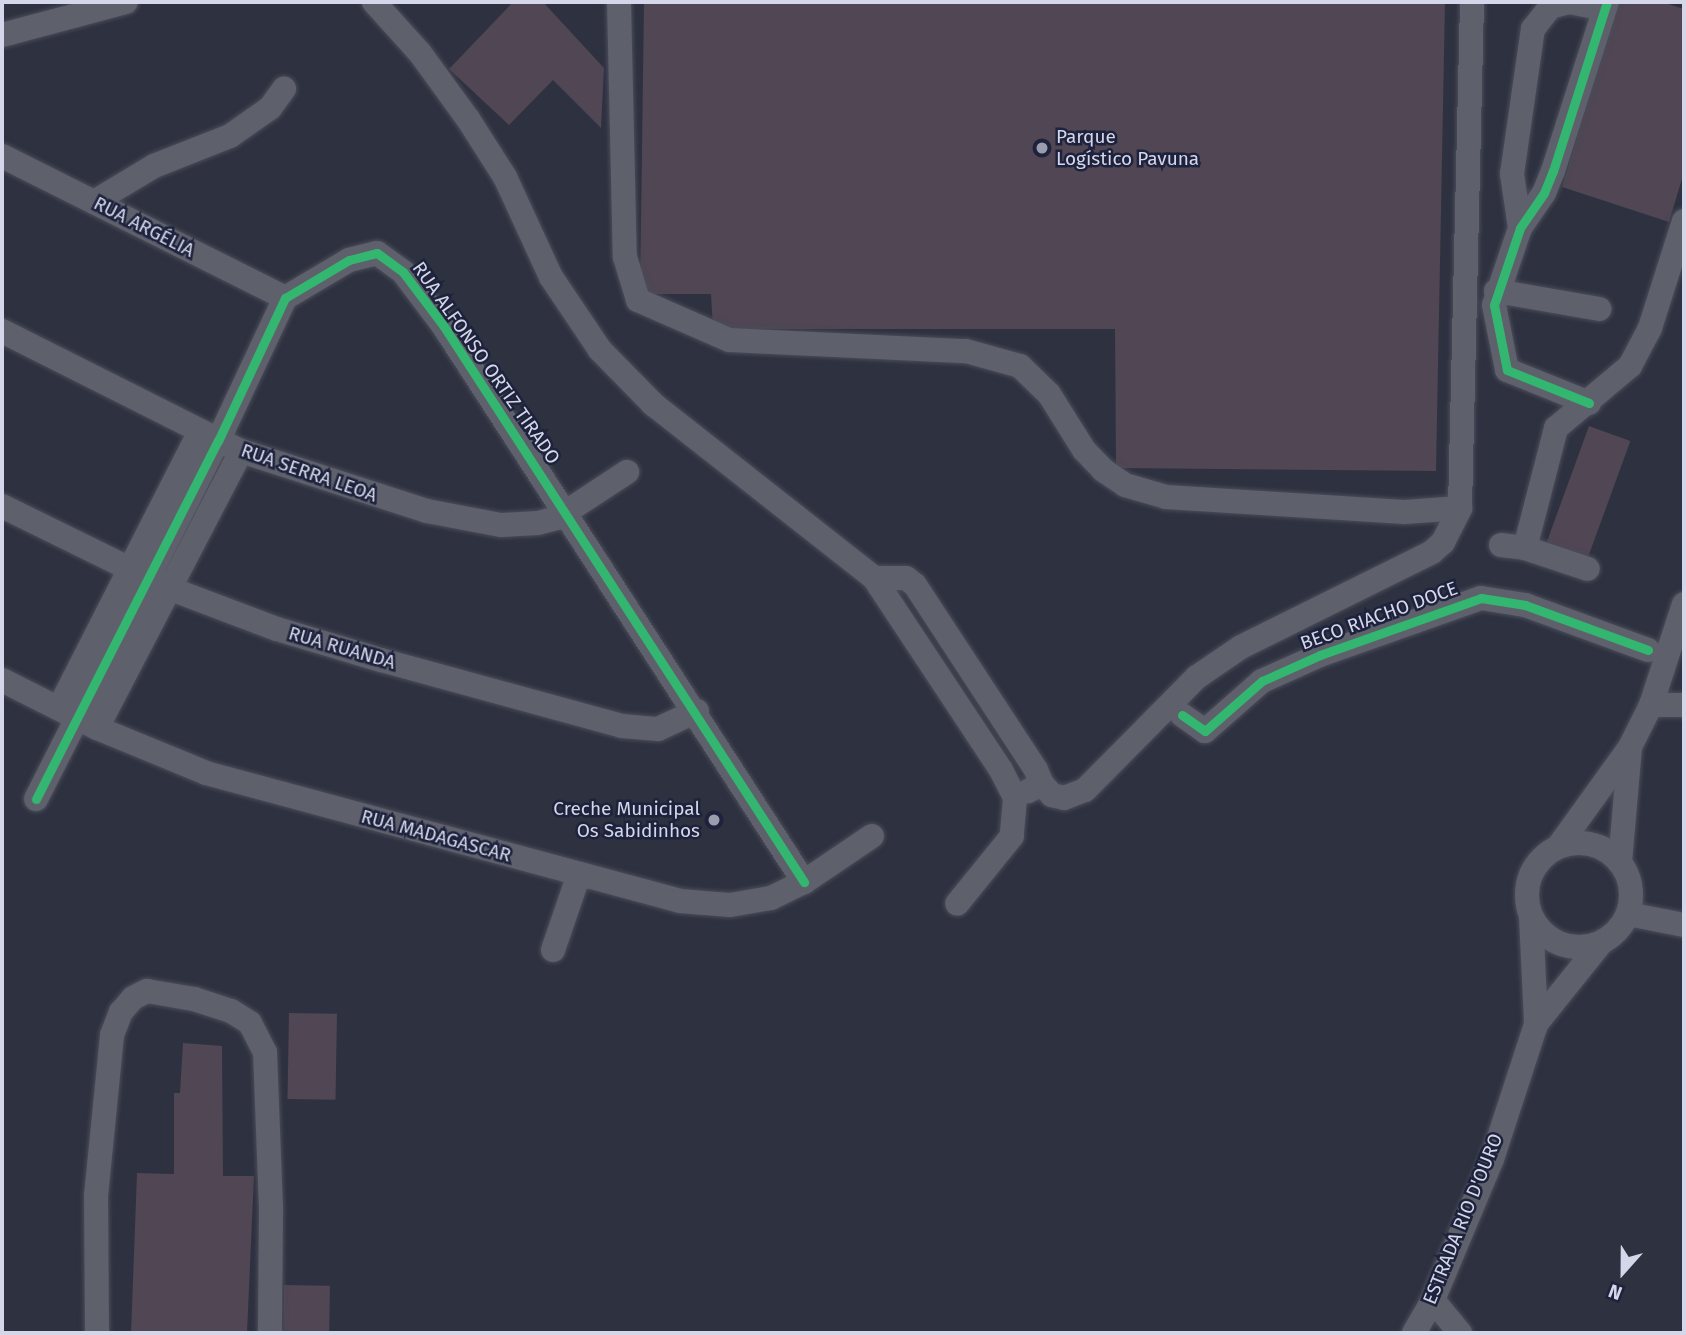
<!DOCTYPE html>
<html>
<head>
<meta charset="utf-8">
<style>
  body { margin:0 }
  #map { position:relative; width:1686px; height:1335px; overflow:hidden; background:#2e3140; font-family:"Fira Sans",sans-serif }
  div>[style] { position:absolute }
  .building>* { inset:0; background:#504654; transform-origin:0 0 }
  .roads { filter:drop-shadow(0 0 2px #4a4c59) drop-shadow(0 0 2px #4a4c59) }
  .minor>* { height:24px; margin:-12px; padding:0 12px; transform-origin:12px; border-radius:12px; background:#5e616c }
  .minor>.ring { margin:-12px; padding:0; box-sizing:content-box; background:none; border:24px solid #5e616c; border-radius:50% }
  .cycleway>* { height:9px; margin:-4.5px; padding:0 4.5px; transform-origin:4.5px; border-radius:4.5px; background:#33b770 }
  .dots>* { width:19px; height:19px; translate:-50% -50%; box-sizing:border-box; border:4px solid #1e223c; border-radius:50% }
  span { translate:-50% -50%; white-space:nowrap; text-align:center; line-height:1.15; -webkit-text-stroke:5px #1e223c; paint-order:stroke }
  .poi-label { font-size:19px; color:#d3d7e9 }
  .left { translate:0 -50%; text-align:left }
  .right { translate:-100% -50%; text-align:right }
  .street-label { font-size:19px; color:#d3d7e9 }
  .frame { position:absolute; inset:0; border:4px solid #d3d7e9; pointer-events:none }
  .north { position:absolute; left:1588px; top:1237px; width:70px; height:70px; -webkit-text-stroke:5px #1e223c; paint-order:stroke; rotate:201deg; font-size:19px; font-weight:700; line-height:28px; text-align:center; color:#d3d7e9 }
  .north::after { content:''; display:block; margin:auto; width:24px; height:32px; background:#d3d7e9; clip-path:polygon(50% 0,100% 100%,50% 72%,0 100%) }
</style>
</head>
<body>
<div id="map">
  <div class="building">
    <div style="clip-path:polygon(513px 2px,543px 2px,604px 68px,601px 128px,553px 80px,509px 125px,449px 69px)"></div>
    <div style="clip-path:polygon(644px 2px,1445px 2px,1436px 471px,1116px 468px,1115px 329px,713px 329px,711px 294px,640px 294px)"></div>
    <div style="clip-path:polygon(1618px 2px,1662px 2px,1684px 9px,1684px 172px,1669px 222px,1562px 187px)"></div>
    <div style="left:1589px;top:426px;width:44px;height:133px;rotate:20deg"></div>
    <div style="left:289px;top:1013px;width:48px;height:86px;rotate:1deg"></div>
    <div style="clip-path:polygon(183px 1043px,222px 1046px,223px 1176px,254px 1176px,247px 1333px,131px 1333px,137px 1173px,174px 1174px,174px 1093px,180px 1093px)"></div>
    <div style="left:284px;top:1285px;width:46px;height:48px;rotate:1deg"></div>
  </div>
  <div class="roads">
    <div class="minor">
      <div style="left:374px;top:2px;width:69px;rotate:48deg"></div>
      <div style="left:420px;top:53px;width:82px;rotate:54deg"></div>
      <div style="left:468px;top:119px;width:69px;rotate:57.5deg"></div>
      <div style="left:505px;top:177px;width:110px;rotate:65.3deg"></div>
      <div style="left:551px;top:277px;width:88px;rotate:56.1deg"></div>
      <div style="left:600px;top:350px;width:76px;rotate:45.5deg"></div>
      <div style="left:653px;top:404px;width:281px;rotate:38.2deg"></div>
      <div style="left:874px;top:578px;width:230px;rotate:56.5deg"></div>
      <div style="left:1001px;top:770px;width:31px;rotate:63deg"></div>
      <div style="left:1015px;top:798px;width:38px;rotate:95deg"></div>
      <div style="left:1012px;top:836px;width:87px;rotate:129deg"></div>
      <div style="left:619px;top:2px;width:255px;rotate:88.7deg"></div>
      <div style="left:625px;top:257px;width:45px;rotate:73.2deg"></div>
      <div style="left:638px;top:300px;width:99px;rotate:23.7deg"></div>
      <div style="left:729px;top:340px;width:237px;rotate:2.7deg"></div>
      <div style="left:966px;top:351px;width:56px;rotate:15.5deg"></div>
      <div style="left:1020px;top:366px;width:40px;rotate:44deg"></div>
      <div style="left:1049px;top:394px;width:66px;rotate:58deg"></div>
      <div style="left:1084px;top:450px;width:28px;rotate:46deg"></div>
      <div style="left:1103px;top:470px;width:27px;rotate:34deg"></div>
      <div style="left:1125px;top:485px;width:43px;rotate:16.3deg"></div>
      <div style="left:1166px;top:497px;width:239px;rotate:3.6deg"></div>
      <div style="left:1405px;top:512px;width:55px;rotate:-4.2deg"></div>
      <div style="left:1460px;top:508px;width:506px;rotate:-88.64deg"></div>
      <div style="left:2px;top:35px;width:128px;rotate:-14.9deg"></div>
      <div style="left:2px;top:156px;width:317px;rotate:26.6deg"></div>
      <div style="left:94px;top:202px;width:70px;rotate:-31deg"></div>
      <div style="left:154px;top:166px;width:82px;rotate:-21.5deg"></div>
      <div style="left:230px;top:136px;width:49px;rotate:-35deg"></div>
      <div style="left:270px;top:108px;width:24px;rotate:-54deg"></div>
      <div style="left:1520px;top:228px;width:55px;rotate:-98.4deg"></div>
      <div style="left:1512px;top:174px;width:147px;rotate:-81.8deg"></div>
      <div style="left:1533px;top:29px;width:28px;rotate:-52deg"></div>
      <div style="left:1550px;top:7px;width:20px;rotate:-15deg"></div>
      <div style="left:1569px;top:2px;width:36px;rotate:11deg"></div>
      <div style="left:1496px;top:291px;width:105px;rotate:9.9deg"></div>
      <div style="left:2px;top:331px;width:267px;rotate:26.7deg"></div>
      <div style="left:241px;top:451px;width:195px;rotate:17.9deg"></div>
      <div style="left:427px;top:511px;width:75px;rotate:10.7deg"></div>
      <div style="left:501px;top:525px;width:37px;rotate:-3deg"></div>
      <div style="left:538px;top:523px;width:20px;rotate:-15deg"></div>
      <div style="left:557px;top:518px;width:84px;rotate:-33.3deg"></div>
      <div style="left:1589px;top:403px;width:88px;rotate:-158.1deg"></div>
      <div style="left:1507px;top:370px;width:66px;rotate:-101.3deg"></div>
      <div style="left:1494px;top:305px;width:81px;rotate:-71.3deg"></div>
      <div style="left:1520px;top:228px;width:42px;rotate:-55.6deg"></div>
      <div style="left:1544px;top:193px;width:24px;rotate:-68deg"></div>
      <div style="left:1553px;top:171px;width:177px;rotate:-72.3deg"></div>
      <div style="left:2px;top:506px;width:188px;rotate:26.2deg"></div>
      <div style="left:171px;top:589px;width:113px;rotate:20.7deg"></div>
      <div style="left:277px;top:629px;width:109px;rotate:16.6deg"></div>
      <div style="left:381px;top:660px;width:250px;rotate:15.3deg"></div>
      <div style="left:622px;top:726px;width:36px;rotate:5deg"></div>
      <div style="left:658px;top:729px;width:43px;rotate:-24.8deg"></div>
      <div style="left:1501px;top:545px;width:24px;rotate:7deg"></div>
      <div style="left:1525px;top:548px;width:66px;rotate:18.4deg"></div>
      <div style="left:1525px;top:548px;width:124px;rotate:-75.5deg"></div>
      <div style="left:1556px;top:428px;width:97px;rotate:-40deg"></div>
      <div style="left:1630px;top:366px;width:43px;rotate:-62.2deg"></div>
      <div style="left:1650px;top:328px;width:112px;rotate:-72.4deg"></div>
      <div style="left:874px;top:578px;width:32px"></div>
      <div style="left:906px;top:578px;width:11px;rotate:38deg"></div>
      <div style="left:915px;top:585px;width:221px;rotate:56.8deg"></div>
      <div style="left:1036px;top:770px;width:15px;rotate:67deg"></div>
      <div style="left:1042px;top:784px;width:16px;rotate:153deg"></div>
      <div style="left:2px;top:680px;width:106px;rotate:26.8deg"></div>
      <div style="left:97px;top:728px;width:118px;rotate:22.4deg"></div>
      <div style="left:206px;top:773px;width:491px;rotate:15.1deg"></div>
      <div style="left:680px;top:901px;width:50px;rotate:4.6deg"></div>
      <div style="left:730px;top:905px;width:42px;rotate:-9.7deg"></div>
      <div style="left:771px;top:898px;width:37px;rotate:-26deg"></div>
      <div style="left:804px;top:882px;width:82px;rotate:-34.1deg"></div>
      <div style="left:1651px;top:705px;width:33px"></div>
      <div style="left:59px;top:708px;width:309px;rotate:-63deg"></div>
      <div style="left:1182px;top:715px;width:28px;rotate:35deg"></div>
      <div style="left:1205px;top:731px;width:76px;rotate:-41.3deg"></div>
      <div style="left:1262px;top:681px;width:64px;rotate:-24.1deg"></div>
      <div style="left:1320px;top:655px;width:171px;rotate:-19.5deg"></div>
      <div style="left:1481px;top:598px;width:45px;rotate:9deg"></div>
      <div style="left:1525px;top:605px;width:131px;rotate:20.1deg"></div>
      <div style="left:97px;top:728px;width:312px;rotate:-62.5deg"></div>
      <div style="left:1042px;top:784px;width:15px;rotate:48deg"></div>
      <div style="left:1052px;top:795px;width:12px;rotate:14deg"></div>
      <div style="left:1064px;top:798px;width:22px;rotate:-21deg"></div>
      <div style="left:1085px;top:790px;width:159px;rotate:-45.3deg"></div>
      <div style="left:1197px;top:677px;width:53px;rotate:-34.3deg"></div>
      <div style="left:1241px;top:647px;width:213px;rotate:-26.4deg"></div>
      <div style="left:1432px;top:552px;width:15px;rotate:-42deg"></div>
      <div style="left:1443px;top:542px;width:38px;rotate:-63deg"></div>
      <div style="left:36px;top:799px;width:402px;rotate:-63.1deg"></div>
      <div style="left:218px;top:441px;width:158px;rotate:-64.9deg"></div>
      <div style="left:285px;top:298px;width:74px;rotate:-30.7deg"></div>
      <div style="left:349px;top:260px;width:29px;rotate:-14deg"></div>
      <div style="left:377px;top:253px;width:32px;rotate:36deg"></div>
      <div style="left:403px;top:272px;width:66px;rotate:53deg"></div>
      <div style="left:443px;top:325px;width:664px;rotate:57.05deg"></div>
      <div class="ring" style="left:1527px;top:843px;width:80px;height:80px"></div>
      <div style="left:1558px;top:847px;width:123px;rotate:-54.2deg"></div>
      <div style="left:1630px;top:747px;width:47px;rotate:-63.4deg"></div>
      <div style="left:1651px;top:705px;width:106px;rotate:-71.9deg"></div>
      <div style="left:1620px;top:862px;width:115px;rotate:-85deg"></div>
      <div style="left:1628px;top:914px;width:57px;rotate:11.1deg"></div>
      <div style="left:1531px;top:916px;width:108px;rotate:87.3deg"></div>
      <div style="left:553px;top:950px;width:80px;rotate:-71.1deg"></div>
      <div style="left:579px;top:874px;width:9px;rotate:18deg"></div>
      <div style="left:1433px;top:1300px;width:43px;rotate:50.7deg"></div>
      <div style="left:97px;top:1333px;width:137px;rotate:-90.4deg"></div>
      <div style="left:96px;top:1196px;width:162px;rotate:-84.3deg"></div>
      <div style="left:112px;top:1035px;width:25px;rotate:-69deg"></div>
      <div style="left:121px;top:1012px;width:18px;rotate:-49deg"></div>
      <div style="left:133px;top:998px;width:16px;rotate:-27deg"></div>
      <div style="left:147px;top:991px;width:48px;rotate:9.7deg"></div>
      <div style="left:194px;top:999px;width:39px;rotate:18deg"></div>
      <div style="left:231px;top:1011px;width:22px;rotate:32deg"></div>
      <div style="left:250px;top:1023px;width:33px;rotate:63deg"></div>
      <div style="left:265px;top:1052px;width:158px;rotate:87.8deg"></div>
      <div style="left:271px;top:1210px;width:123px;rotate:90.5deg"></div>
      <div style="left:1414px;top:1333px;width:38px;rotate:-60deg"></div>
      <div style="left:1433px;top:1300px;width:153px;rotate:-67.3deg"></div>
      <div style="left:1492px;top:1159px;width:142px;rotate:-71.9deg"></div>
      <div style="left:1536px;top:1024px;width:104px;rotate:-51.3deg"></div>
    </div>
  </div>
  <div class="cycleway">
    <div style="left:1589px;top:403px;width:88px;rotate:-158.1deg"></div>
    <div style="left:1507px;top:370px;width:66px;rotate:-101.3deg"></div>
    <div style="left:1494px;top:305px;width:81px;rotate:-71.3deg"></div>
    <div style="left:1520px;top:228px;width:42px;rotate:-55.6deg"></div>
    <div style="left:1544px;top:193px;width:24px;rotate:-68deg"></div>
    <div style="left:1553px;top:171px;width:177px;rotate:-72.3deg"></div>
    <div style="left:1182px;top:715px;width:28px;rotate:35deg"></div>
    <div style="left:1205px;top:731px;width:76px;rotate:-41.3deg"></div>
    <div style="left:1262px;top:681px;width:64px;rotate:-24.1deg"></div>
    <div style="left:1320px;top:655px;width:171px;rotate:-19.5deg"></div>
    <div style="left:1481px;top:598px;width:45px;rotate:9deg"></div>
    <div style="left:1525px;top:605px;width:131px;rotate:20.1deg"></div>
    <div style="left:36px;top:799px;width:402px;rotate:-63.1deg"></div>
    <div style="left:218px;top:441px;width:158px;rotate:-64.9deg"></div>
    <div style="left:285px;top:298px;width:74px;rotate:-30.7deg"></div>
    <div style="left:349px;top:260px;width:29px;rotate:-14deg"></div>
    <div style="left:377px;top:253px;width:32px;rotate:36deg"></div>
    <div style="left:403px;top:272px;width:66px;rotate:53deg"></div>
    <div style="left:443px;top:325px;width:664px;rotate:57.05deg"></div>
  </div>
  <div class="dots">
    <div style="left:1042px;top:148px;background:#999dae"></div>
    <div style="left:714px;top:820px;background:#999dae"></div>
  </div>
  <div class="poi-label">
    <span class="left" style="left:1056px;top:148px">Parque<br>Logístico Pavuna</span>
    <span class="right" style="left:700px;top:820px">Creche Municipal<br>Os Sabidinhos</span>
  </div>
  <div class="street-label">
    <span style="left:144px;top:227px;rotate:27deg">RUA ARGÉLIA</span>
    <span style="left:486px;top:363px;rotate:55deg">RUA ALFONSO ORTIZ TIRADO</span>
    <span style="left:309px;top:473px;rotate:19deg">RUA SERRA LEOA</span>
    <span style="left:1379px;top:616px;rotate:-20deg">BECO RIACHO DOCE</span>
    <span style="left:342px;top:648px;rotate:16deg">RUA RUANDA</span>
    <span style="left:436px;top:836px;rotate:15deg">RUA MADAGASCAR</span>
    <span style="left:1463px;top:1219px;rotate:-68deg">ESTRADA RIO D'OURO</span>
  </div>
  <div class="frame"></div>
  <div class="north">N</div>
</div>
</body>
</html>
